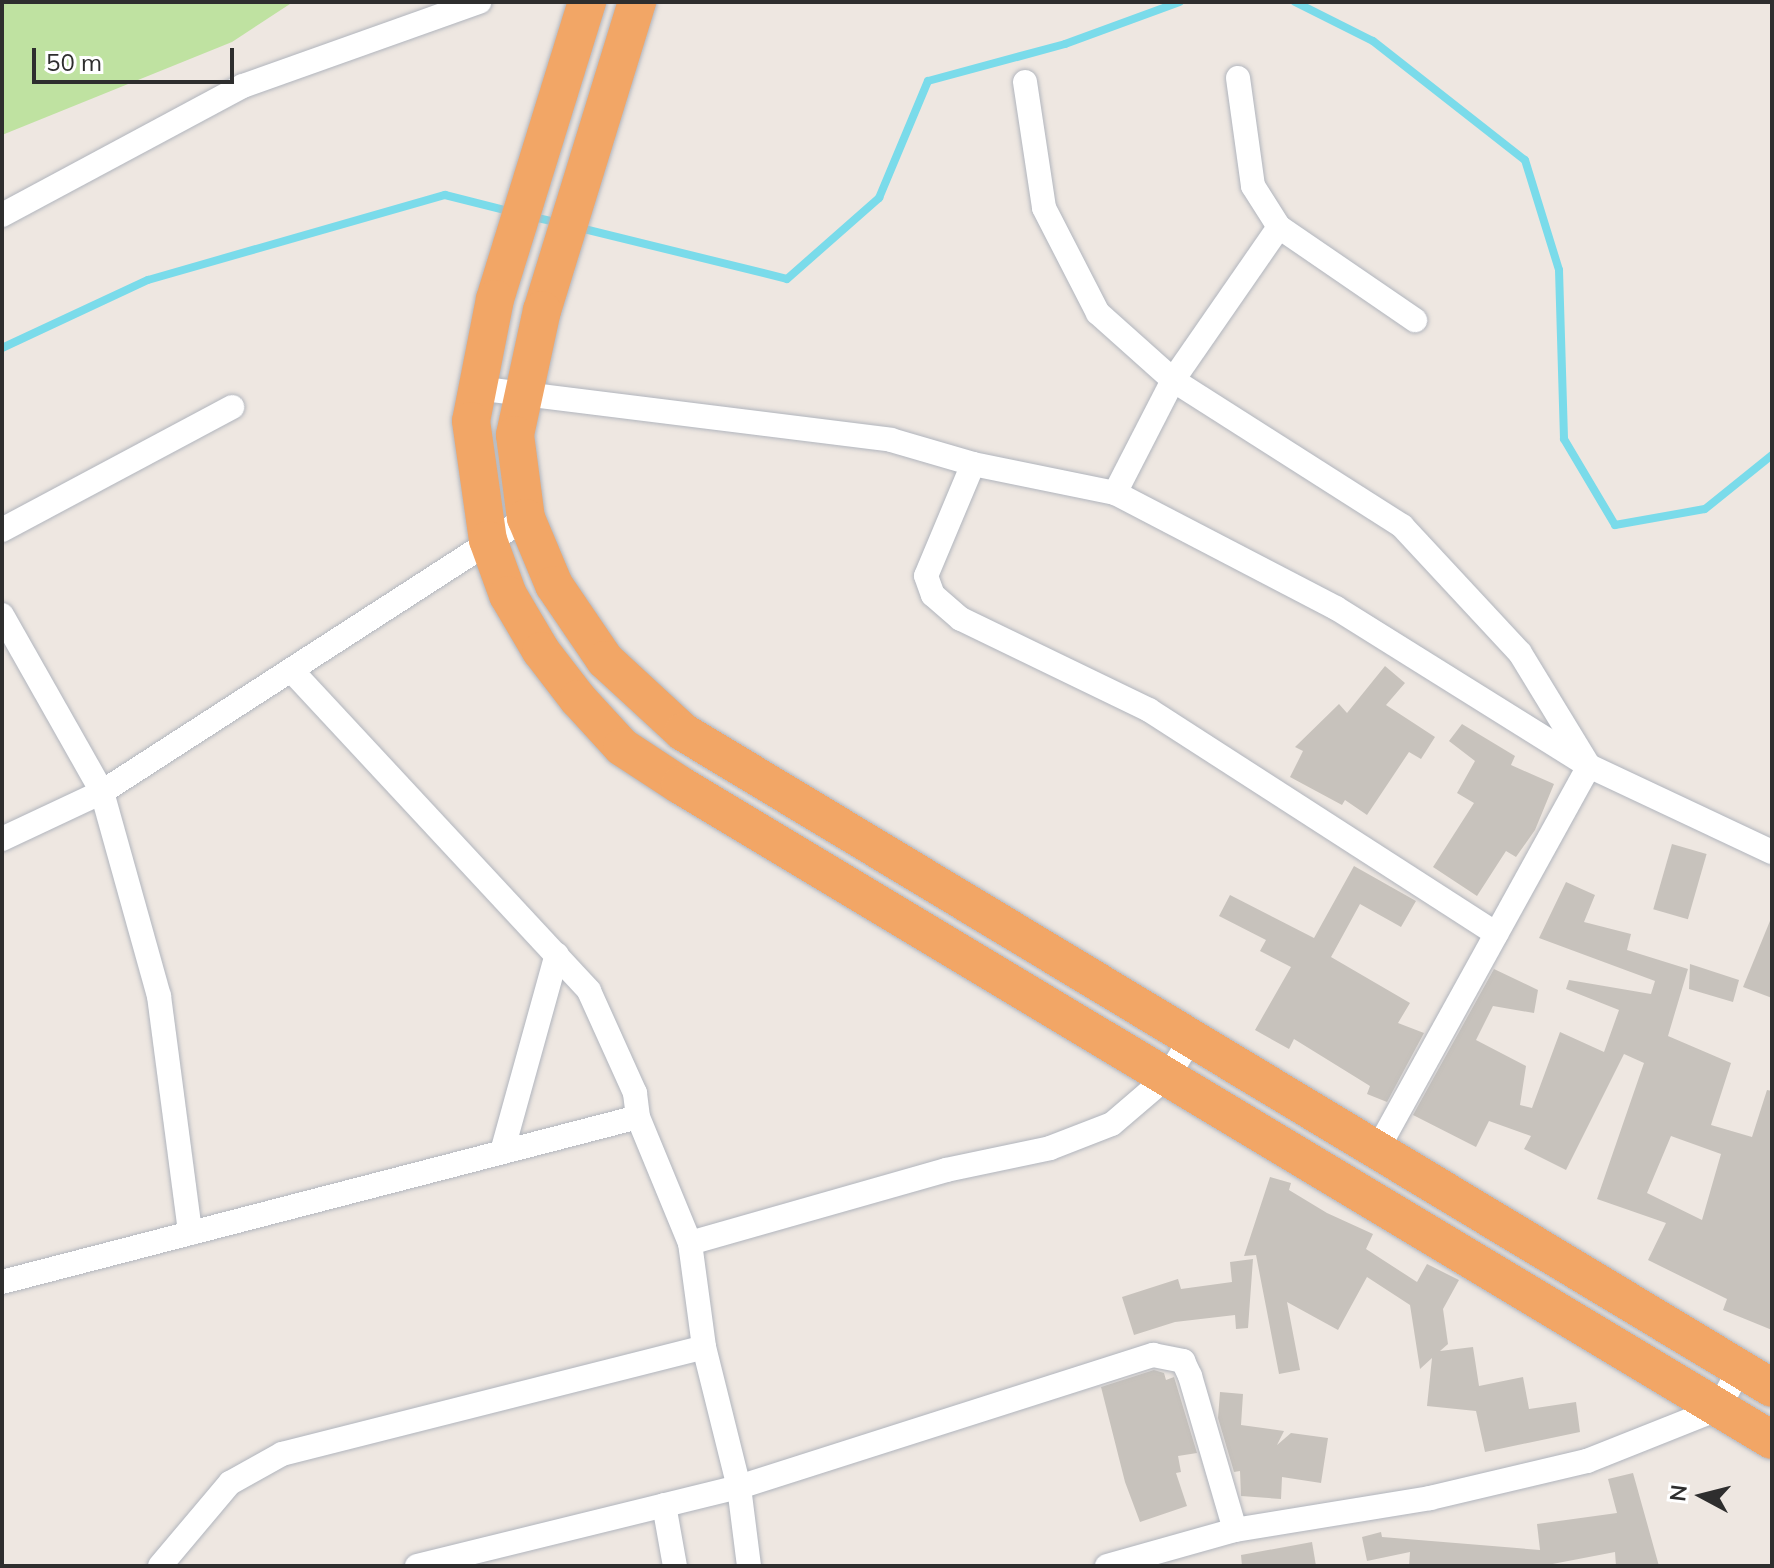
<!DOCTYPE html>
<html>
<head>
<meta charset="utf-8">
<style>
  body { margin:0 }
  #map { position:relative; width:1774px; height:1568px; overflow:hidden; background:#eee7e1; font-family:Mulish,sans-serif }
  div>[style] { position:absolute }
  .green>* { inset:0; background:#bfe2a1 }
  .stream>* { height:8px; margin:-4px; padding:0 4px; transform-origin:4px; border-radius:4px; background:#7adbea }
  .building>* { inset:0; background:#c7c2bc; transform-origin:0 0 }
  .roads { filter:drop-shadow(0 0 2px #b1b5bd) drop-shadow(0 0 2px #b1b5bd) }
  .minor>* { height:24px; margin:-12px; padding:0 12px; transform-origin:12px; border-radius:12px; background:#fff }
  .trunk>* { height:38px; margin:-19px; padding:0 19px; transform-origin:19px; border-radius:19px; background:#f2a666 }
  span { translate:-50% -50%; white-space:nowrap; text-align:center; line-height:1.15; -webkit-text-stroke:6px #fff; paint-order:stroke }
  .frame { position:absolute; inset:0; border:4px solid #2e2e2e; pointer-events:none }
  .north { position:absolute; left:1662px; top:1456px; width:80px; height:80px; -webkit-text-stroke:6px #fff; paint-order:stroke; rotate:277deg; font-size:22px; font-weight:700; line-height:32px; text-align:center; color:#2e2e2e }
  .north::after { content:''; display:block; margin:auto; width:28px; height:36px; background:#2e2e2e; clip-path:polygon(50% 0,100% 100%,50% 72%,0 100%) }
  .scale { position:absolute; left:32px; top:48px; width:202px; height:36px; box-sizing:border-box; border:4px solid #2e2e2e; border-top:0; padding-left:10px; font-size:24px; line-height:28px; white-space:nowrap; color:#2e2e2e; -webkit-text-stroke:6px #fff; paint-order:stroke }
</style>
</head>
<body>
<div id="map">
  <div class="green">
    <div style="clip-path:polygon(2px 2px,293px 2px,232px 42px,2px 135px)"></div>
  </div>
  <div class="stream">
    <div style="left:1295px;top:2px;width:87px;rotate:26.6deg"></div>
    <div style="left:1373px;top:41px;width:193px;rotate:38.1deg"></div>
    <div style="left:1525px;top:160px;width:115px;rotate:72.8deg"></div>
    <div style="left:1559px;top:270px;width:169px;rotate:88.3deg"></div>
    <div style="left:1564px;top:439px;width:100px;rotate:59.3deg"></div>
    <div style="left:1615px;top:525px;width:91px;rotate:-10.1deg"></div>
    <div style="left:1705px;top:509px;width:86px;rotate:-38.9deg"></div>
    <div style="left:529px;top:216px;width:31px;rotate:13deg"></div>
    <div style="left:576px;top:227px;width:217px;rotate:13.8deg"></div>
    <div style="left:787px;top:279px;width:123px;rotate:-41.4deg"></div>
    <div style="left:879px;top:198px;width:127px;rotate:-67.3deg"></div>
    <div style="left:928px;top:81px;width:142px;rotate:-15.1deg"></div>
    <div style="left:1065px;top:44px;width:122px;rotate:-20.1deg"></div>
    <div style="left:2px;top:348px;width:161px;rotate:-25deg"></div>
    <div style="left:148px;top:280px;width:309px;rotate:-16deg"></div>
    <div style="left:445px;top:195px;width:69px;rotate:14.2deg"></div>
  </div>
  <div class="building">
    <div style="clip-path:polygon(1385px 666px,1405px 683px,1386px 705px,1435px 737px,1421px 759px,1409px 752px,1367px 815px,1345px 800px,1342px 805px,1290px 777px,1303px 751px,1295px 747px,1339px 704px,1347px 713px)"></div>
    <div style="clip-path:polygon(1462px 724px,1515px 756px,1511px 765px,1554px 784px,1535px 830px,1516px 857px,1506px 851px,1477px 896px,1433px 867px,1474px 803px,1457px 793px,1475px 761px,1449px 741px)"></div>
    <div style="left:1672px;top:844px;width:36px;height:68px;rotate:16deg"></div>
    <div style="clip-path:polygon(1354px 866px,1416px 901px,1401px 927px,1360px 904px,1331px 957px,1410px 1003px,1398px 1023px,1424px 1033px,1387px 1102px,1367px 1094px,1370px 1086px,1294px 1039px,1289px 1049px,1255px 1030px,1291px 967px,1260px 951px,1266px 940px,1219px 916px,1230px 895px,1314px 938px)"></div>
    <div style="clip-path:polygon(evenodd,1566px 882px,1595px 895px,1584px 922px,1631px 934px,1627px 950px,1688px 969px,1668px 1036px,1731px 1063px,1711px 1125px,1752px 1137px,1767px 1090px,1772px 1091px,1772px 1330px,1723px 1310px,1727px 1299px,1648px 1260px,1666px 1223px,1597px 1199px,1644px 1063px,1624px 1054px,1566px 1170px,1524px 1149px,1531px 1136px,1489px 1121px,1476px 1147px,1413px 1115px,1494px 969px,1538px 990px,1534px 1013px,1493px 1006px,1476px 1040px,1526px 1066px,1520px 1105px,1532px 1108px,1560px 1032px,1604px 1052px,1619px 1010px,1566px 989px,1569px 980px,1651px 994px,1655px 981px,1539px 938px,1566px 882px,1671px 1136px,1721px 1154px,1702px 1220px,1647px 1193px,1671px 1136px)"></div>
    <div style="clip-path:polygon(1772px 916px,1772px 998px,1743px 987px)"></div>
    <div style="clip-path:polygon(1690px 964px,1739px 980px,1733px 1002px,1689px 989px)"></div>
    <div style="clip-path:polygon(1270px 1177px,1291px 1183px,1289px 1190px,1327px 1213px,1373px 1234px,1366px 1249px,1417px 1282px,1427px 1264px,1459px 1280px,1443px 1309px,1448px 1344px,1440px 1351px,1473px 1347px,1479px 1386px,1523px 1377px,1529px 1409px,1576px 1402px,1580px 1432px,1485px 1452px,1476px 1411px,1427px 1406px,1432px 1358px,1420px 1369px,1410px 1305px,1367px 1277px,1338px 1330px,1287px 1302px,1300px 1370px,1279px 1374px,1256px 1255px,1244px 1256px)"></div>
    <div style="clip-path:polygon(1253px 1259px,1248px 1328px,1236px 1329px,1235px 1315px,1175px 1322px,1134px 1335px,1122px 1297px,1178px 1279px,1181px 1289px,1232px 1282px,1230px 1262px)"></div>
    <div style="clip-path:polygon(1154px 1370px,1164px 1373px,1166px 1380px,1174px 1377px,1197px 1453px,1178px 1456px,1181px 1472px,1176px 1473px,1187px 1506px,1140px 1522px,1125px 1482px,1101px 1387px)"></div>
    <div style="clip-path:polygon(1220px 1392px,1243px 1394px,1241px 1425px,1284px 1431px,1277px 1445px,1291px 1433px,1328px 1438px,1321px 1483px,1282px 1477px,1281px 1499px,1241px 1496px,1240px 1471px,1234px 1472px,1218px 1418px)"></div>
    <div style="clip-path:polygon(1633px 1473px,1659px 1566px,1616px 1566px,1615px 1552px,1542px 1566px,1409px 1566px,1410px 1552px,1367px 1561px,1362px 1537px,1381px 1532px,1382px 1537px,1540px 1550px,1537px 1524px,1617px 1513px,1608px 1479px)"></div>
    <div style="clip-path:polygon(1312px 1542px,1316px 1566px,1242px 1566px,1241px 1555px)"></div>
  </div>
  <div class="roads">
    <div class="minor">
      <div style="left:1238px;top:78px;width:109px;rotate:82.1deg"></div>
      <div style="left:1253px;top:186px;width:49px;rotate:57.6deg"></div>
      <div style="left:1279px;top:227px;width:165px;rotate:34.4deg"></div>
      <div style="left:1025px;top:82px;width:127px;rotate:81.4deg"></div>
      <div style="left:1044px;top:208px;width:118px;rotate:62.8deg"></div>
      <div style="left:1098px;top:313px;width:101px;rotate:41.8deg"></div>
      <div style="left:1173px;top:380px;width:272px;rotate:32.5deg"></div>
      <div style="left:1402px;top:526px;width:173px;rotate:47.1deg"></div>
      <div style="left:1520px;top:653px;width:132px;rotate:58.6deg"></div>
      <div style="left:1589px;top:766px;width:436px;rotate:118.9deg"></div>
      <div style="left:2px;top:215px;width:273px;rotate:-28.2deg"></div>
      <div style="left:243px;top:86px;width:251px;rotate:-19.6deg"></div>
      <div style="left:476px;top:388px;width:418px;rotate:7.1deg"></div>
      <div style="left:891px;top:440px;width:85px;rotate:16.3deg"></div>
      <div style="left:973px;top:464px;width:145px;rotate:11.5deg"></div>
      <div style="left:1115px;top:493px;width:249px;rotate:27.5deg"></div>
      <div style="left:1336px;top:608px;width:298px;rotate:32deg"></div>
      <div style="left:1589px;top:766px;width:202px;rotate:25.2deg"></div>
      <div style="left:973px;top:464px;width:121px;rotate:112.8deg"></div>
      <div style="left:926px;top:576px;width:20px;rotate:70deg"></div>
      <div style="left:933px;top:595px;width:37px;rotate:41deg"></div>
      <div style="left:961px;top:619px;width:209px;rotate:25.8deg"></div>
      <div style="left:1149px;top:710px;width:413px;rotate:32.8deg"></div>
      <div style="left:1115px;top:493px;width:127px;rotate:-62.8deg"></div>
      <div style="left:1173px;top:380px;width:186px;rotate:-55.3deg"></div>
      <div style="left:2px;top:530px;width:261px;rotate:-28.1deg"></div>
      <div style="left:2px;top:615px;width:203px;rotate:60.5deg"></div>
      <div style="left:102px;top:792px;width:212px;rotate:74.4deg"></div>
      <div style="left:159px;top:996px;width:239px;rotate:82.5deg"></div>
      <div style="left:293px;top:672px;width:435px;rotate:47.1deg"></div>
      <div style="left:589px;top:991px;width:112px;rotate:65.7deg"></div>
      <div style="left:635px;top:1093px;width:24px;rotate:83deg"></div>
      <div style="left:638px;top:1117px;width:136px;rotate:67.6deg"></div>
      <div style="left:690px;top:1243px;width:105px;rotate:82.3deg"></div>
      <div style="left:704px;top:1347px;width:144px;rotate:76deg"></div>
      <div style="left:739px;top:1487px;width:80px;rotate:82.8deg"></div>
      <div style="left:2px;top:839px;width:110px;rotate:-25.2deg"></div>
      <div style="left:102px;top:792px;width:505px;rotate:-32.87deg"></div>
      <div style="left:502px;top:1152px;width:205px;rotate:-74.5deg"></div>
      <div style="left:690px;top:1243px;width:266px;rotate:-15.9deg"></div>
      <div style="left:946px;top:1170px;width:106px;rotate:-11.9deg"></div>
      <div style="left:1050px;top:1148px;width:66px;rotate:-21.2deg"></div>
      <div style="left:1112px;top:1124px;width:74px;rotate:-40.6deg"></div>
      <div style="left:1168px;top:1076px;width:46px;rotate:-58.4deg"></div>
      <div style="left:2px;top:1282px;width:657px;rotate:-14.54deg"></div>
      <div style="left:664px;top:1505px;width:62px;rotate:79.8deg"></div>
      <div style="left:160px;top:1566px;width:109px;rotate:-49.9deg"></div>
      <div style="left:230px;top:1483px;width:60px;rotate:-29.1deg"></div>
      <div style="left:282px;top:1454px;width:435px;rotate:-14.2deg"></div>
      <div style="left:417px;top:1566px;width:332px;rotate:-13.8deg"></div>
      <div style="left:739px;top:1487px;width:435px;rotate:-17.7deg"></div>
      <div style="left:1153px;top:1355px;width:31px;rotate:11deg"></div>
      <div style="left:1183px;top:1361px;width:17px;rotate:65deg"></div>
      <div style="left:1190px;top:1376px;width:160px;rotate:73.7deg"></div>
      <div style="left:1107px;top:1566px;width:133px;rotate:-15.7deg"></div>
      <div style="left:1235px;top:1530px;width:198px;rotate:-9.3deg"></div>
      <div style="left:1430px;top:1498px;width:161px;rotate:-13.3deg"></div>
      <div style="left:1587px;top:1461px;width:141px;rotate:-21.7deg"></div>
      <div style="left:1718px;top:1409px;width:47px;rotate:-61.8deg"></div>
    </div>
    <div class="trunk">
      <div style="left:587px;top:2px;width:311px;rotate:107.2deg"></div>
      <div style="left:495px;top:299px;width:124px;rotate:101.1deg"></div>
      <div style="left:471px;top:421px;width:120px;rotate:81.9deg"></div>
      <div style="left:488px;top:540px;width:59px;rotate:70deg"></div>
      <div style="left:508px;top:595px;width:65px;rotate:59.5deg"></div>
      <div style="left:541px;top:651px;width:61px;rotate:52.4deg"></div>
      <div style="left:578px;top:699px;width:65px;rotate:47.5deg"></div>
      <div style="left:622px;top:747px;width:69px;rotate:33.2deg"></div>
      <div style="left:680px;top:785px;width:1273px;rotate:30.96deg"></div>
      <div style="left:637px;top:2px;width:322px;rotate:107.1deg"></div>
      <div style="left:542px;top:310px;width:128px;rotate:102.2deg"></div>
      <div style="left:515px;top:435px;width:84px;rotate:82.5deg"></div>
      <div style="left:526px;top:518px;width:73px;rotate:67.3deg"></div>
      <div style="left:554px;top:585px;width:91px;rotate:55.8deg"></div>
      <div style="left:605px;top:660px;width:106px;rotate:42.7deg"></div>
      <div style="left:683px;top:732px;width:1271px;rotate:31.06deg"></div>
    </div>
  </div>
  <div class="frame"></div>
  <div class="north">N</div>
  <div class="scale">50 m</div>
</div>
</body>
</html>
